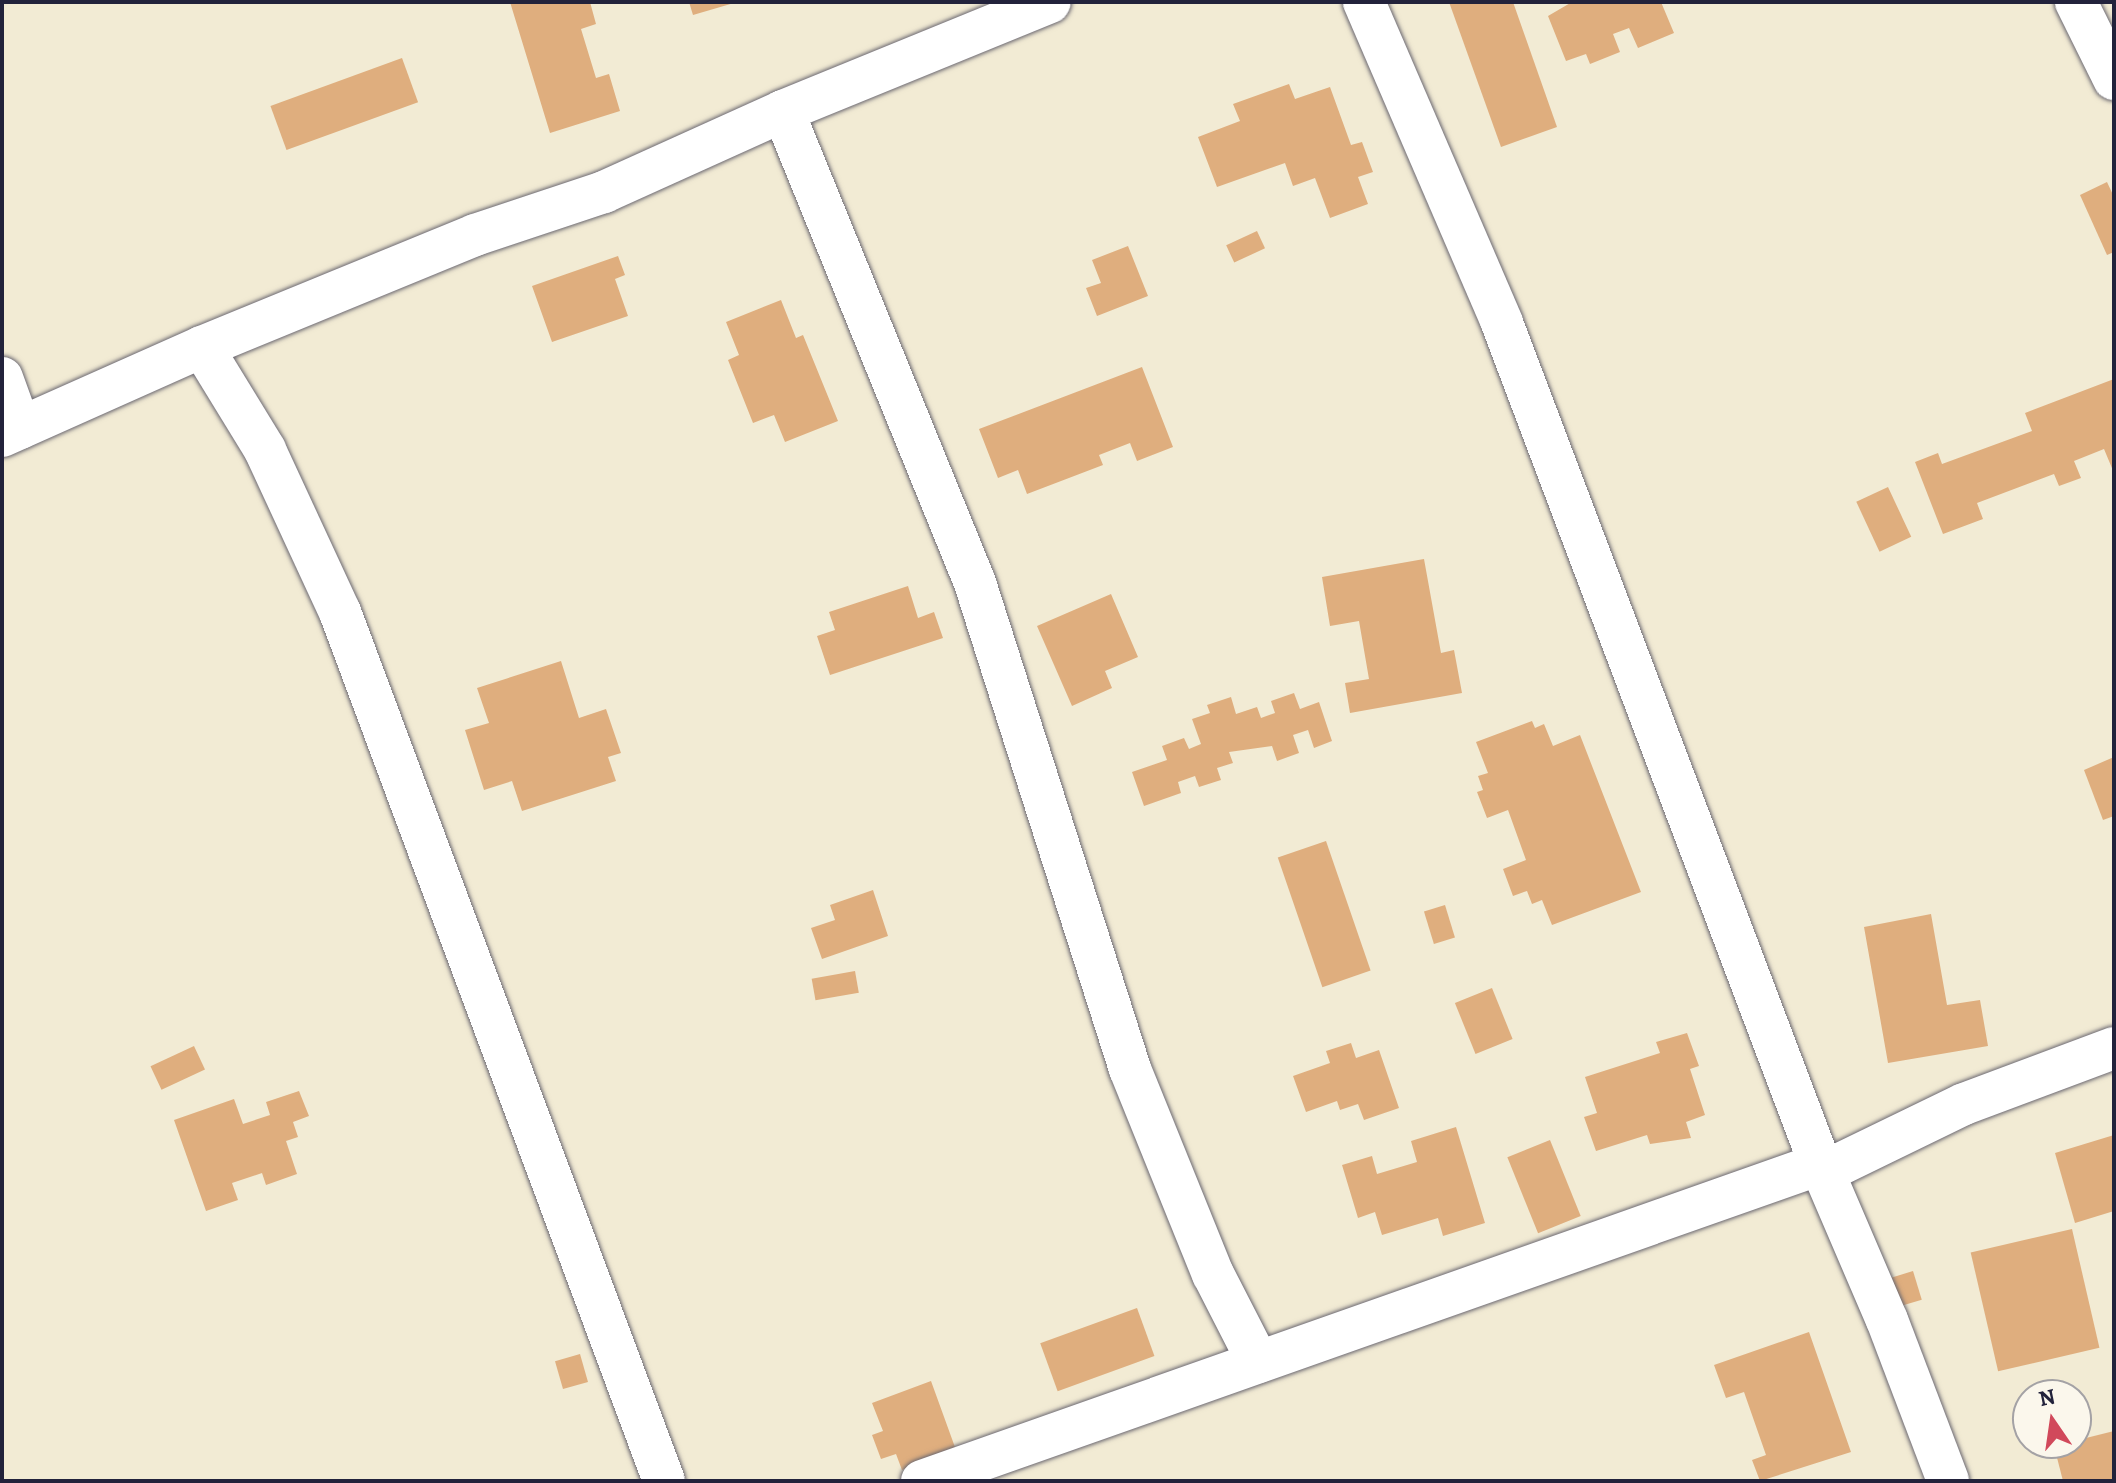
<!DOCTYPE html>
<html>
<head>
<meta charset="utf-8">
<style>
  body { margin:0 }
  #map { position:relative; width:2116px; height:1483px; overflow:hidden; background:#f2ebd4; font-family:Alegreya,serif }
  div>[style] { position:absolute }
  .building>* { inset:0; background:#dfae7e; transform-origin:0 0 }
  .roads { filter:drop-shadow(0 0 2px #6b6871) drop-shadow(0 0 2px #6b6871) }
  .minor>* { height:42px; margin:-21px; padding:0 21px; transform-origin:21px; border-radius:21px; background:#fff }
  span { translate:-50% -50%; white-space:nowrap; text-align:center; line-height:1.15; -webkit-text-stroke:6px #fbf7ec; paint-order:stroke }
  .frame { position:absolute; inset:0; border:4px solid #22223b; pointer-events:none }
  .north { position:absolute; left:2012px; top:1379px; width:80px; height:80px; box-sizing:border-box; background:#fbf7ec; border:2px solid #a4a2a5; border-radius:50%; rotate:347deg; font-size:22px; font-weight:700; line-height:32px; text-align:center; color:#22223b }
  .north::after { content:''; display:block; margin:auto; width:28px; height:36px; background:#d1495b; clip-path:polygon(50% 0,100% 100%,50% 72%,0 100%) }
</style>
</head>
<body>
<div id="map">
  <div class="building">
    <div style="clip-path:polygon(510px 2px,590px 2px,596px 24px,581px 29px,596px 78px,609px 74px,620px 111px,550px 133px)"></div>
    <div style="clip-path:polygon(689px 2px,734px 2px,734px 3px,693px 15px)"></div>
    <div style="clip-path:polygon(1449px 2px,1513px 2px,1557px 127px,1501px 147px)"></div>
    <div style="clip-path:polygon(1572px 2px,1661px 2px,1674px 33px,1638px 48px,1629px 28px,1613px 34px,1620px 52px,1590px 64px,1586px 54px,1566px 61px,1548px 16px)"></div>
    <div style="left:402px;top:58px;width:47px;height:140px;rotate:70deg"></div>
    <div style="clip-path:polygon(1289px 84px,1295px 99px,1330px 87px,1351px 145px,1362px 142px,1373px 172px,1358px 177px,1368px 204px,1330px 218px,1315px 178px,1293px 186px,1285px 163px,1217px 187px,1198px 137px,1240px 121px,1233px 104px)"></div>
    <div style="clip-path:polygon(2107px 182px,2114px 197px,2114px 252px,2107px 255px,2080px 195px)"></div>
    <div style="left:1257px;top:231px;width:19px;height:34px;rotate:65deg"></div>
    <div style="clip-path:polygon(1128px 246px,1148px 296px,1097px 316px,1086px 288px,1101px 283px,1092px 260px)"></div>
    <div style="clip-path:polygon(618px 256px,625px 275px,615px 279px,628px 316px,552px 342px,532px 286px)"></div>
    <div style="clip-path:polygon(781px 300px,796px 338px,803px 335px,838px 421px,785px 442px,774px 415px,753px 423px,728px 360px,739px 355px,726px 322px)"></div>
    <div style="clip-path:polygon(1142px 367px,1173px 447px,1137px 461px,1130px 443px,1099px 455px,1103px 465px,1027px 494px,1018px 470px,998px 478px,979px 429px)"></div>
    <div style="clip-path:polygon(2114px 379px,2114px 473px,2104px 449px,2074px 461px,2081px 478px,2059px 486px,2054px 474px,1977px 503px,1983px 519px,1943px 534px,1915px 462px,1938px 453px,1942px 464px,2032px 431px,2025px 413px)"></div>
    <div style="left:1888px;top:487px;width:55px;height:35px;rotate:65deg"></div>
    <div style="clip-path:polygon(1424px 559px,1441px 653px,1454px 650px,1462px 693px,1350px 713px,1345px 683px,1369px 679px,1359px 621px,1330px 626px,1322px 577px)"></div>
    <div style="clip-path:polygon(908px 586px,918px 618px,934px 612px,943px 638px,830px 675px,817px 636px,835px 630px,829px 612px)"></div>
    <div style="clip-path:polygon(1111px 594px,1138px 657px,1105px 671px,1112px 688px,1072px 706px,1037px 626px)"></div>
    <div style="clip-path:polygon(561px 661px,579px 718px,606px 709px,621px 753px,608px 757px,616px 781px,522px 811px,512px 781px,484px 790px,465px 730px,489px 723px,477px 688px)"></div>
    <div style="clip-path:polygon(1294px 693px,1300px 709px,1319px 702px,1332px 741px,1314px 748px,1308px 730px,1293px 735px,1299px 753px,1277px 761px,1272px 746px,1229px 752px,1233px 763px,1217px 768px,1221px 780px,1199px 787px,1195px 776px,1178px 782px,1181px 793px,1144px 806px,1132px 772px,1167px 760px,1162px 746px,1184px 738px,1189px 749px,1201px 744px,1192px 719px,1210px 713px,1207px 705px,1231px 697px,1236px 714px,1257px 707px,1261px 718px,1275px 713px,1271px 701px)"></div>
    <div style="clip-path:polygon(1532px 721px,1535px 728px,1544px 724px,1553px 746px,1580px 735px,1641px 892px,1552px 925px,1542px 900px,1532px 904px,1527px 891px,1513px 896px,1503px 869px,1526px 860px,1508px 810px,1487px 818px,1477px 792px,1483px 790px,1478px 776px,1488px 773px,1476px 742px)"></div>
    <div style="clip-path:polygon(2114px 757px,2114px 816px,2103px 820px,2084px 770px)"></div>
    <div style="left:1326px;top:841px;width:137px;height:51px;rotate:71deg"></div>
    <div style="clip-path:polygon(873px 890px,888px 936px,822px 959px,811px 928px,835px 920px,830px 905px)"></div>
    <div style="left:1445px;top:905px;width:34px;height:22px;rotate:73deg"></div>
    <div style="clip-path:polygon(1931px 914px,1947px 1005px,1980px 1000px,1988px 1046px,1888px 1063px,1864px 927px)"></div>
    <div style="left:855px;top:971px;width:22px;height:44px;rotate:80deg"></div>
    <div style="left:1492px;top:988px;width:55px;height:40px;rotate:68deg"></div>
    <div style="clip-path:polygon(1687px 1033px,1699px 1066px,1690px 1069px,1705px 1115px,1686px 1122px,1691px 1138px,1650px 1144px,1647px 1135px,1596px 1151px,1584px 1117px,1597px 1113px,1585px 1077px,1660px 1053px,1656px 1042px)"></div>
    <div style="clip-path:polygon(1351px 1043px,1356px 1058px,1379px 1050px,1399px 1108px,1364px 1120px,1358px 1104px,1340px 1110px,1337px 1101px,1306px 1112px,1293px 1076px,1330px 1063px,1326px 1051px)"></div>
    <div style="left:194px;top:1046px;width:26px;height:48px;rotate:65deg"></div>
    <div style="clip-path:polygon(299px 1091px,309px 1116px,293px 1122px,298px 1137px,286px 1141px,297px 1174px,266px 1185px,262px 1173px,232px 1183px,238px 1200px,206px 1211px,174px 1120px,234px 1099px,243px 1124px,270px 1115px,266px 1102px)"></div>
    <div style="clip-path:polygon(1456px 1127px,1485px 1223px,1443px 1236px,1438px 1218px,1382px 1235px,1375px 1212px,1358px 1218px,1342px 1165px,1372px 1156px,1377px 1174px,1417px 1162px,1411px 1141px)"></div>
    <div style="clip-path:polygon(2114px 1135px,2114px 1211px,2075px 1223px,2055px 1153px)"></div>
    <div style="left:1550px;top:1140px;width:82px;height:46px;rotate:68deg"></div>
    <div style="left:2072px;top:1229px;width:122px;height:104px;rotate:77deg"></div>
    <div style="left:1913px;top:1271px;width:30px;height:22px;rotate:73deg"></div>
    <div style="left:1137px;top:1308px;width:51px;height:103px;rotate:70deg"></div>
    <div style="clip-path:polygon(1809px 1332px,1851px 1452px,1760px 1481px,1752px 1460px,1766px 1455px,1744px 1392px,1726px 1398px,1714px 1365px)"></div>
    <div style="left:580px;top:1354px;width:29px;height:26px;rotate:74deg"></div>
    <div style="clip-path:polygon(931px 1381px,956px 1450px,902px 1470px,896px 1454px,881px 1459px,872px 1435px,883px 1431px,872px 1403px)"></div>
    <div style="clip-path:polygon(2114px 1431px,2114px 1481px,2063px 1481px,2054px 1446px)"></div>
  </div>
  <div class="roads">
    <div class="minor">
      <div style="left:1364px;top:2px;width:349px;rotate:66.7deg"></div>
      <div style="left:1502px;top:323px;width:899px;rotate:69.29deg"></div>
      <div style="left:1820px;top:1164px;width:170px;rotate:66.8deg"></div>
      <div style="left:1887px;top:1320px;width:172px;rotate:69.2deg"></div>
      <div style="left:2076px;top:2px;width:86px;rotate:63.7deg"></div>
      <div style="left:783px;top:111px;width:510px;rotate:67.86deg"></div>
      <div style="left:975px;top:583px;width:510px;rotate:72.31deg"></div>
      <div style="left:1130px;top:1069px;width:221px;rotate:68deg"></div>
      <div style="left:1213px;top:1274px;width:99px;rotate:62.9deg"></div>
      <div style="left:202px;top:347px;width:121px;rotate:58.5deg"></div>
      <div style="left:265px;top:450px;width:179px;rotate:65.2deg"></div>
      <div style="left:340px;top:612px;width:927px;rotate:69.55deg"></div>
      <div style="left:2px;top:378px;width:53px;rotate:70.2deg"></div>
      <div style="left:2px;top:436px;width:219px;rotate:-24deg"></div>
      <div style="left:202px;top:347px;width:295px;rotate:-22.3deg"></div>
      <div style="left:475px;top:235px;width:136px;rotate:-18.4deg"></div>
      <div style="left:604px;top:192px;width:196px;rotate:-24.3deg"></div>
      <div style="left:783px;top:111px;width:288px;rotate:-22.2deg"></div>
      <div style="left:1826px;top:1171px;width:153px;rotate:-25.9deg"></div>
      <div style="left:1964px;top:1104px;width:160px;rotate:-20.5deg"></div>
      <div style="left:922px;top:1481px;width:952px;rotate:-19.44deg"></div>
    </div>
  </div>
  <div class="frame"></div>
  <div class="north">N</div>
</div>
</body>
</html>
